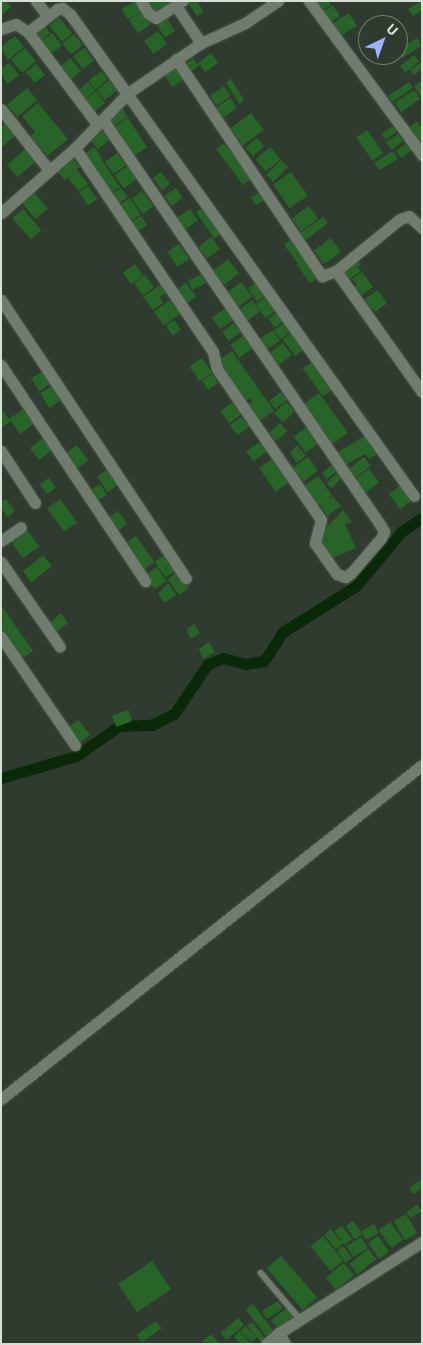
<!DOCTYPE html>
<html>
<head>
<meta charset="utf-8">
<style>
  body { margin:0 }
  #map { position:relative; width:423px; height:1345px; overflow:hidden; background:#303b2f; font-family:"Exo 2",sans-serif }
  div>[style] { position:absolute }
  .canal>* { height:11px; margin:-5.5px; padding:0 5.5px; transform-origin:5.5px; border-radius:5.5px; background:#092909 }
  .building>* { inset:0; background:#286427; transform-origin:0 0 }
  .roads { filter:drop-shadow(0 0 1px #4d574d) drop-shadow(0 0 1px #4d574d) }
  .lane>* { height:5.5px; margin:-2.75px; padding:0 2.75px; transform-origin:2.75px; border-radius:2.75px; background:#6f7c6e }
  .street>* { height:11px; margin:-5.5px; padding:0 5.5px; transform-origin:5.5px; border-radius:5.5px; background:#6f7c6e }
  span { translate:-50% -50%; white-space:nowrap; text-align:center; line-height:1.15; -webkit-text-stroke:4.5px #303b2f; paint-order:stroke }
  .frame { position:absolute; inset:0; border:2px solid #d8dfd7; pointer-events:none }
  .north { position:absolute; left:358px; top:15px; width:50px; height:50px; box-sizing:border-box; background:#303b2f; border:1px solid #737d72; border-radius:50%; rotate:42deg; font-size:14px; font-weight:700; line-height:20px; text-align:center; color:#d8dfd7 }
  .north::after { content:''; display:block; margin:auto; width:18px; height:22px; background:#9cb4fd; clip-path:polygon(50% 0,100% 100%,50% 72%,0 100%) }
</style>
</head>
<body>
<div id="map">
  <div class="canal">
    <div style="left:1px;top:778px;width:78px;rotate:-16.3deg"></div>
    <div style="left:76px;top:756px;width:52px;rotate:-34.9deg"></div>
    <div style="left:119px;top:726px;width:33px;rotate:-2deg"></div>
    <div style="left:152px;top:725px;width:25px;rotate:-27deg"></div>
    <div style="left:174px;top:714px;width:60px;rotate:-55.8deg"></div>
    <div style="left:208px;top:664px;width:16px;rotate:-22deg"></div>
    <div style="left:223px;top:658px;width:23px;rotate:15deg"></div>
    <div style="left:245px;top:664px;width:19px;rotate:-9deg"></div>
    <div style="left:264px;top:661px;width:35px;rotate:-57deg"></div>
    <div style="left:283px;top:632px;width:86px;rotate:-32.2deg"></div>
    <div style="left:356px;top:586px;width:72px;rotate:-50.1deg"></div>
    <div style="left:402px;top:531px;width:24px;rotate:-33deg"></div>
  </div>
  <div class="building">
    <div style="clip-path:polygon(1px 1px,6px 1px,11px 7px,1px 16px)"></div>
    <div style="left:135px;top:1px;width:12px;height:16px;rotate:59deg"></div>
    <div style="clip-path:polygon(144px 1px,170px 1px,171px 3px,152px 14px)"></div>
    <div style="clip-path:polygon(197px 1px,204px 12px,197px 16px,187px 2px)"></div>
    <div style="clip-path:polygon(329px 1px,331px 5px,321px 11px,315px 3px)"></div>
    <div style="clip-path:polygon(422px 1px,422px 10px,413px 16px,408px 9px)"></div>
    <div style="left:333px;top:5px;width:13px;height:12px;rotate:58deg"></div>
    <div style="left:142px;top:11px;width:16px;height:16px;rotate:55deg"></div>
    <div style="left:349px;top:13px;width:15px;height:19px;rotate:58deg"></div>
    <div style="left:165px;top:15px;width:19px;height:12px;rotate:58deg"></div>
    <div style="left:59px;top:17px;width:21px;height:13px;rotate:51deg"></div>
    <div style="left:42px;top:23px;width:13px;height:15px;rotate:51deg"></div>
    <div style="left:158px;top:31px;width:16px;height:17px;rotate:55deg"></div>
    <div style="left:52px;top:33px;width:16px;height:17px;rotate:52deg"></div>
    <div style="left:74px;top:34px;width:14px;height:15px;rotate:51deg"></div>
    <div style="clip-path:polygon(15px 36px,24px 47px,8px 60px,1px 47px)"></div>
    <div style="left:417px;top:38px;width:9px;height:23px;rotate:58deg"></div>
    <div style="left:25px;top:48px;width:17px;height:18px;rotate:50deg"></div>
    <div style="left:84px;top:48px;width:16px;height:14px;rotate:52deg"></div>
    <div style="clip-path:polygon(211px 53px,218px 63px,205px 72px,200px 65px,189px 73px,184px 66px,193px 58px,197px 64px)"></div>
    <div style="left:414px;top:55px;width:8px;height:18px;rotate:50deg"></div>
    <div style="left:70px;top:58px;width:17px;height:15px;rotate:50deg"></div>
    <div style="clip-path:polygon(422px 62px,422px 69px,413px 75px,410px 70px)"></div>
    <div style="clip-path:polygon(9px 63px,19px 75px,8px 84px,1px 75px,1px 69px)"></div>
    <div style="left:36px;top:64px;width:14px;height:13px;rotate:51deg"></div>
    <div style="left:174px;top:64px;width:18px;height:14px;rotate:56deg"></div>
    <div style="left:101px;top:71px;width:11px;height:16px;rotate:52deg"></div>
    <div style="left:231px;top:79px;width:25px;height:6px;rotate:58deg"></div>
    <div style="left:109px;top:80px;width:13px;height:16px;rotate:51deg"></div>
    <div style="clip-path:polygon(422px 81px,422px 98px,414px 86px)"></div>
    <div style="left:88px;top:82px;width:11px;height:16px;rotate:49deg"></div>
    <div style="left:409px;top:82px;width:7px;height:25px;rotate:56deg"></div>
    <div style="left:224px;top:86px;width:12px;height:17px;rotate:55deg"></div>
    <div style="left:27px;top:88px;width:16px;height:26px;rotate:50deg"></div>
    <div style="left:414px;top:90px;width:11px;height:23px;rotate:56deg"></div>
    <div style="left:96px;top:91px;width:15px;height:16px;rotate:53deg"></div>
    <div style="left:230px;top:98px;width:12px;height:17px;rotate:55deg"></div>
    <div style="clip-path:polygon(38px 103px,68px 139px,47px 156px,30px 136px,35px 132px,22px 116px)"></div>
    <div style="left:121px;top:106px;width:13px;height:19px;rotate:58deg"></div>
    <div style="left:251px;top:113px;width:21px;height:26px;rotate:53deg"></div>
    <div style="left:128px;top:118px;width:35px;height:16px;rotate:57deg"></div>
    <div style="clip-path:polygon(417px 121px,422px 129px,422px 146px,409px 127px)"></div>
    <div style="clip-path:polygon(7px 122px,17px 134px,1px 148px,1px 127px)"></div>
    <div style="left:393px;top:126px;width:7px;height:14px;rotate:56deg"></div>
    <div style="left:100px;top:127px;width:16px;height:16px;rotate:50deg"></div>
    <div style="left:367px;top:130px;width:28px;height:13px;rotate:55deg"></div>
    <div style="clip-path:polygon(398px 134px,403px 141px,392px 150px,386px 142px)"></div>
    <div style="left:257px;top:138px;width:11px;height:15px;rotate:49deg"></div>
    <div style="left:408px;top:141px;width:9px;height:16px;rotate:49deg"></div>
    <div style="left:224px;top:143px;width:45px;height:10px;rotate:53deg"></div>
    <div style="left:94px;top:147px;width:14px;height:14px;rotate:54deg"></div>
    <div style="left:270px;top:147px;width:16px;height:19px;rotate:50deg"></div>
    <div style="left:27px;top:148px;width:16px;height:26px;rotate:50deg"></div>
    <div style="left:393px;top:151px;width:9px;height:22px;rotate:58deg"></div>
    <div style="left:117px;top:153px;width:15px;height:15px;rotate:53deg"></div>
    <div style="left:72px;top:158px;width:12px;height:20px;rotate:48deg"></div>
    <div style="left:101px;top:159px;width:34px;height:12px;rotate:56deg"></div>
    <div style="left:281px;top:160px;width:10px;height:21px;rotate:45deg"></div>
    <div style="left:127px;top:166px;width:16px;height:16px;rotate:52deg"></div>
    <div style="left:77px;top:170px;width:18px;height:12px;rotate:52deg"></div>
    <div style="left:161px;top:172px;width:15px;height:10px;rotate:53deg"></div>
    <div style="left:291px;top:172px;width:29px;height:22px;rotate:55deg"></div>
    <div style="left:88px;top:186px;width:16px;height:11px;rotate:55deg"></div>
    <div style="clip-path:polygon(121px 188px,128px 197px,117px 204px,110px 195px)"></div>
    <div style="left:176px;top:188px;width:12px;height:14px;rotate:55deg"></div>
    <div style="left:263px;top:190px;width:9px;height:14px;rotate:58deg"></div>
    <div style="left:33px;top:191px;width:23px;height:16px;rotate:50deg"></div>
    <div style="left:142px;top:191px;width:19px;height:13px;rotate:54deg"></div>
    <div style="left:130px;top:198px;width:20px;height:12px;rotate:57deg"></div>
    <div style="left:205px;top:206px;width:32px;height:11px;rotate:55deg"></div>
    <div style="left:309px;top:206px;width:16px;height:21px;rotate:55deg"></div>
    <div style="left:23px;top:209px;width:28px;height:14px;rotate:49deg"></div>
    <div style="left:190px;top:209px;width:14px;height:16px;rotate:56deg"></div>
    <div style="left:141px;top:216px;width:11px;height:11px;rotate:56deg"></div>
    <div style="clip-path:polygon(323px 217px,328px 223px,306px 240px,300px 233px)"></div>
    <div style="left:211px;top:237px;width:15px;height:16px;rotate:53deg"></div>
    <div style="left:293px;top:238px;width:24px;height:11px;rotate:54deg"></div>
    <div style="left:331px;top:238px;width:17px;height:21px;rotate:54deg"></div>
    <div style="left:179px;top:244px;width:18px;height:14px;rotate:56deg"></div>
    <div style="clip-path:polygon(356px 257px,361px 265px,358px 267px,361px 271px,346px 282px,338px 270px)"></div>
    <div style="left:306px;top:258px;width:23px;height:11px;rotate:56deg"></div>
    <div style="left:228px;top:259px;width:18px;height:20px;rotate:52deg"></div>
    <div style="left:135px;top:264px;width:14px;height:15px;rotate:54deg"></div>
    <div style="clip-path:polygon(362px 272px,373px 287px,357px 298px,351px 289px,357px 285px,352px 279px)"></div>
    <div style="left:201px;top:274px;width:10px;height:15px;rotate:61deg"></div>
    <div style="left:145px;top:275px;width:15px;height:14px;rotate:53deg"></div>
    <div style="left:241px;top:282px;width:18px;height:17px;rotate:52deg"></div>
    <div style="left:257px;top:282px;width:16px;height:11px;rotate:55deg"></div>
    <div style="left:186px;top:283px;width:17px;height:13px;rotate:54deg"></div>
    <div style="clip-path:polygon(161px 284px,167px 292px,160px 297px,163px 303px,153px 310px,143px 297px)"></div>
    <div style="clip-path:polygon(378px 290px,387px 303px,375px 312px,373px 309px,369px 312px,361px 302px)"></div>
    <div style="left:267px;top:296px;width:17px;height:14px;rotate:54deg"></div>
    <div style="left:170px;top:300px;width:17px;height:20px;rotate:54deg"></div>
    <div style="left:252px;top:300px;width:14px;height:16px;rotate:54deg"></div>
    <div style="left:226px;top:308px;width:14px;height:17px;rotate:56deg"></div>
    <div style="left:277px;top:312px;width:11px;height:11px;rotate:52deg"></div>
    <div style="left:174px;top:320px;width:12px;height:10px;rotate:55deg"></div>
    <div style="left:285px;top:322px;width:11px;height:14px;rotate:52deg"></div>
    <div style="left:234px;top:323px;width:11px;height:15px;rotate:52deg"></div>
    <div style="left:273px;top:330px;width:13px;height:16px;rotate:58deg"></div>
    <div style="left:294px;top:331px;width:21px;height:14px;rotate:53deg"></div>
    <div style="left:244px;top:335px;width:16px;height:17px;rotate:55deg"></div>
    <div style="left:283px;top:343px;width:15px;height:18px;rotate:53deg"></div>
    <div style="clip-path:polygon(232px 351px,274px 411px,258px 422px,247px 405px,252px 401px,250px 398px,245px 402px,216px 362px)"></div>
    <div style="left:202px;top:358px;width:18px;height:15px;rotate:56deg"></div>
    <div style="left:315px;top:360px;width:34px;height:15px;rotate:54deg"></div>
    <div style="left:43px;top:371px;width:15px;height:14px;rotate:58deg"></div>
    <div style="left:212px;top:374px;width:11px;height:12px;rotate:56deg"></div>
    <div style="left:52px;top:386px;width:17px;height:14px;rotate:57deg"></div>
    <div style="left:281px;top:392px;width:10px;height:15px;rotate:53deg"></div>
    <div style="left:319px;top:393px;width:49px;height:20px;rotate:54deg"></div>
    <div style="left:234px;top:401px;width:15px;height:17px;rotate:53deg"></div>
    <div style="left:286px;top:402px;width:13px;height:16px;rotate:48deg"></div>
    <div style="clip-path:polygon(1px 409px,9px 419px,24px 409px,35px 423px,20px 434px,11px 421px,1px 428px)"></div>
    <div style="clip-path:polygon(241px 417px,251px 426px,237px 435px,230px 425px)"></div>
    <div style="left:280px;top:423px;width:11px;height:15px;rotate:49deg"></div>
    <div style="left:308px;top:426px;width:20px;height:18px;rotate:53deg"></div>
    <div style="clip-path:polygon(367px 435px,380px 452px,369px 459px,365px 454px,345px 465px,336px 453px)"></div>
    <div style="left:46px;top:436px;width:15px;height:20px;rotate:53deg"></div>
    <div style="left:261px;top:441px;width:12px;height:18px;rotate:55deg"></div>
    <div style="left:77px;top:445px;width:19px;height:14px;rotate:54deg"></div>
    <div style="clip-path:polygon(297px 445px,306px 456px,297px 463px,290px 453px)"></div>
    <div style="left:308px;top:457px;width:17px;height:21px;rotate:54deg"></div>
    <div style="left:364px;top:457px;width:11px;height:20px;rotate:52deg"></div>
    <div style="left:273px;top:458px;width:29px;height:17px;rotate:55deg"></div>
    <div style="left:335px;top:462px;width:8px;height:17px;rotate:50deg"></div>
    <div style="left:109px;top:468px;width:19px;height:15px;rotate:54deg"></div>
    <div style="left:369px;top:469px;width:17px;height:18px;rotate:54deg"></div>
    <div style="left:338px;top:472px;width:7px;height:16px;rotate:45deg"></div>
    <div style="clip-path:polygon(318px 476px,332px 495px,324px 502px,333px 496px,341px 506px,327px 516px,320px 504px,317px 506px,303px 487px)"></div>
    <div style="left:49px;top:478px;width:12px;height:11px;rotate:55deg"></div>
    <div style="left:100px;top:484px;width:13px;height:10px;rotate:58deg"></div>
    <div style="left:401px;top:485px;width:19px;height:15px;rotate:54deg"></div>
    <div style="clip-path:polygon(6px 499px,15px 511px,8px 517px,1px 508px,1px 502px)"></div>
    <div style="left:60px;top:499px;width:29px;height:16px;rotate:54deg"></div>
    <div style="clip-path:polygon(343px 510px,352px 522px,345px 524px,356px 548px,330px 559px,319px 535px)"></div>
    <div style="left:118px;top:511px;width:16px;height:12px;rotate:55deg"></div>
    <div style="left:25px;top:527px;width:24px;height:20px;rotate:54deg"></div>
    <div style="left:136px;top:536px;width:32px;height:14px;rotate:55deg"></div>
    <div style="left:166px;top:554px;width:19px;height:14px;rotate:55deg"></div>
    <div style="left:43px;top:555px;width:14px;height:26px;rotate:51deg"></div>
    <div style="left:157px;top:567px;width:17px;height:14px;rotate:57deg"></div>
    <div style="left:177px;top:572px;width:20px;height:12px;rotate:53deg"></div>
    <div style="clip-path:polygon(168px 583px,176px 595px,164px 603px,158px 594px)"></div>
    <div style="clip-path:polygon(1px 605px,33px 651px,21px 659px,1px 630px)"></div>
    <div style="clip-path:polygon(61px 613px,68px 623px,56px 632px,48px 624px)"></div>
    <div style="clip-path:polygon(194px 624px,200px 633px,190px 639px,187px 629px)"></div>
    <div style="clip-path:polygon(209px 642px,215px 652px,203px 659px,199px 649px)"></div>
    <div style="left:128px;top:710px;width:12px;height:17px;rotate:70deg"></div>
    <div style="left:78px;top:720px;width:19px;height:14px;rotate:51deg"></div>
    <div style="clip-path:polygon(422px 1179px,422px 1188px,413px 1194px,409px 1188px)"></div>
    <div style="clip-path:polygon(417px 1205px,422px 1211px,411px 1218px,406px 1212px)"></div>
    <div style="left:406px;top:1214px;width:22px;height:14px;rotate:60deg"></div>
    <div style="left:353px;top:1221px;width:16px;height:9px;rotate:55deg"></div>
    <div style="left:390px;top:1222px;width:22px;height:14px;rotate:54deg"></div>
    <div style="left:374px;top:1224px;width:10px;height:15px;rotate:61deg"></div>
    <div style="clip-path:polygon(342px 1226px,352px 1239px,344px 1245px,335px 1231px)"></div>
    <div style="left:331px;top:1229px;width:19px;height:9px;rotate:51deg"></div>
    <div style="left:323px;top:1236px;width:32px;height:16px;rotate:51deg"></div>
    <div style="left:378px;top:1236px;width:19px;height:12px;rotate:55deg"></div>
    <div style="left:361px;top:1237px;width:13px;height:17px;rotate:58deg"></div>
    <div style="left:343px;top:1246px;width:15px;height:8px;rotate:53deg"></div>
    <div style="left:368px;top:1249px;width:13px;height:24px;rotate:51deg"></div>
    <div style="left:281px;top:1256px;width:55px;height:19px;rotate:49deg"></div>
    <div style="left:152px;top:1261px;width:34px;height:41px;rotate:56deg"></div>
    <div style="left:344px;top:1263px;width:16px;height:23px;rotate:52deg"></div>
    <div style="left:278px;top:1301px;width:9px;height:19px;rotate:58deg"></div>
    <div style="left:253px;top:1304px;width:34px;height:9px;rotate:53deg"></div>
    <div style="left:287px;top:1308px;width:11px;height:20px;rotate:52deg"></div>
    <div style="left:238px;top:1318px;width:9px;height:23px;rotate:49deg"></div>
    <div style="left:156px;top:1321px;width:9px;height:24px;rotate:54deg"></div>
    <div style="clip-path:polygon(252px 1322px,265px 1338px,261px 1342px,247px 1326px)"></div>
    <div style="left:245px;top:1326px;width:16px;height:7px;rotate:45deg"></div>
    <div style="clip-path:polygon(239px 1331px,251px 1344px,241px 1344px,234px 1337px)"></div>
    <div style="clip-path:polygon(211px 1334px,220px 1344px,202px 1342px)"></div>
  </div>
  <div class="roads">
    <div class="lane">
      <div style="left:261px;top:1273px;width:60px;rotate:49.7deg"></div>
    </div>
    <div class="street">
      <div style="left:36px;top:1px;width:18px;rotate:52deg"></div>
      <div style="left:141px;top:1px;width:14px;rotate:60deg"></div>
      <div style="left:148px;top:13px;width:9px;rotate:32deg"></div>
      <div style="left:156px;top:18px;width:31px;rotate:-33deg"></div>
      <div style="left:309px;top:1px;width:191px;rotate:53.7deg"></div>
      <div style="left:176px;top:6px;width:45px;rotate:56deg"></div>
      <div style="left:1px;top:29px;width:16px;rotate:-18deg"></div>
      <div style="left:16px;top:24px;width:14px;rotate:34deg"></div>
      <div style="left:176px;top:59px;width:262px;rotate:56.1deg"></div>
      <div style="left:322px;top:276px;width:15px;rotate:-20deg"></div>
      <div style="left:336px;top:271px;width:82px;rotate:-39.1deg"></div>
      <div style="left:400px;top:219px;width:9px;rotate:-18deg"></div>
      <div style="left:409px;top:216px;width:18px;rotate:43deg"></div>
      <div style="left:1px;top:109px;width:78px;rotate:51.8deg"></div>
      <div style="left:97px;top:124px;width:115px;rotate:-126.9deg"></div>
      <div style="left:28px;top:32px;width:37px;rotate:-38deg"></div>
      <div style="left:57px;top:9px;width:5px;rotate:-11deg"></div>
      <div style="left:62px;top:8px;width:10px;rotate:37deg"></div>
      <div style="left:70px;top:14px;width:592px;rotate:54.48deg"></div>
      <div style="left:75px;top:148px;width:246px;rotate:55.9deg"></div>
      <div style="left:213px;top:352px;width:17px;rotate:77deg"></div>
      <div style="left:217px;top:369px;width:183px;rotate:55.4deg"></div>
      <div style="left:321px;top:520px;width:24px;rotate:105deg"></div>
      <div style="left:315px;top:543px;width:38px;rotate:55deg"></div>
      <div style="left:337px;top:574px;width:9px;rotate:21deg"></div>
      <div style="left:345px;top:577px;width:7px;rotate:-34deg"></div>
      <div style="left:351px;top:573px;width:46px;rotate:-49.4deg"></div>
      <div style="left:381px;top:538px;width:7px;rotate:-63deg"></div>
      <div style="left:384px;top:532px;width:7px;rotate:-117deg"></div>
      <div style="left:381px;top:526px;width:493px;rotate:-124.4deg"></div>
      <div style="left:1px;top:213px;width:98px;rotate:-41.3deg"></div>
      <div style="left:75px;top:148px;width:76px;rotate:-46.1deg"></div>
      <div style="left:128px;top:93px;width:88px;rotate:-34.4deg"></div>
      <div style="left:201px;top:43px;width:48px;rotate:-24.4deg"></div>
      <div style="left:245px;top:23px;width:40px;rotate:-34deg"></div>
      <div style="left:336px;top:271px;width:148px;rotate:54.6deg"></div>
      <div style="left:1px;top:300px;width:334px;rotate:56.4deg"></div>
      <div style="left:1px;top:365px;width:260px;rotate:56.3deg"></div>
      <div style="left:1px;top:451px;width:62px;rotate:56.8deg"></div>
      <div style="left:1px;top:541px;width:24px;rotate:-35deg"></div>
      <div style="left:1px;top:562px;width:103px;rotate:55.2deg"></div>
      <div style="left:1px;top:637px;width:131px;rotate:55.6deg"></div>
      <div style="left:1px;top:1099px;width:537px;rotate:-38.43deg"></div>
      <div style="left:266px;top:1344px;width:17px;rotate:-40deg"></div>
      <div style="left:285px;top:1344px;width:13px;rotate:-119deg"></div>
      <div style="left:279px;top:1333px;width:169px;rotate:-32.5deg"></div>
    </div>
  </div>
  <div class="frame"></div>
  <div class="north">U</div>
</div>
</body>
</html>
